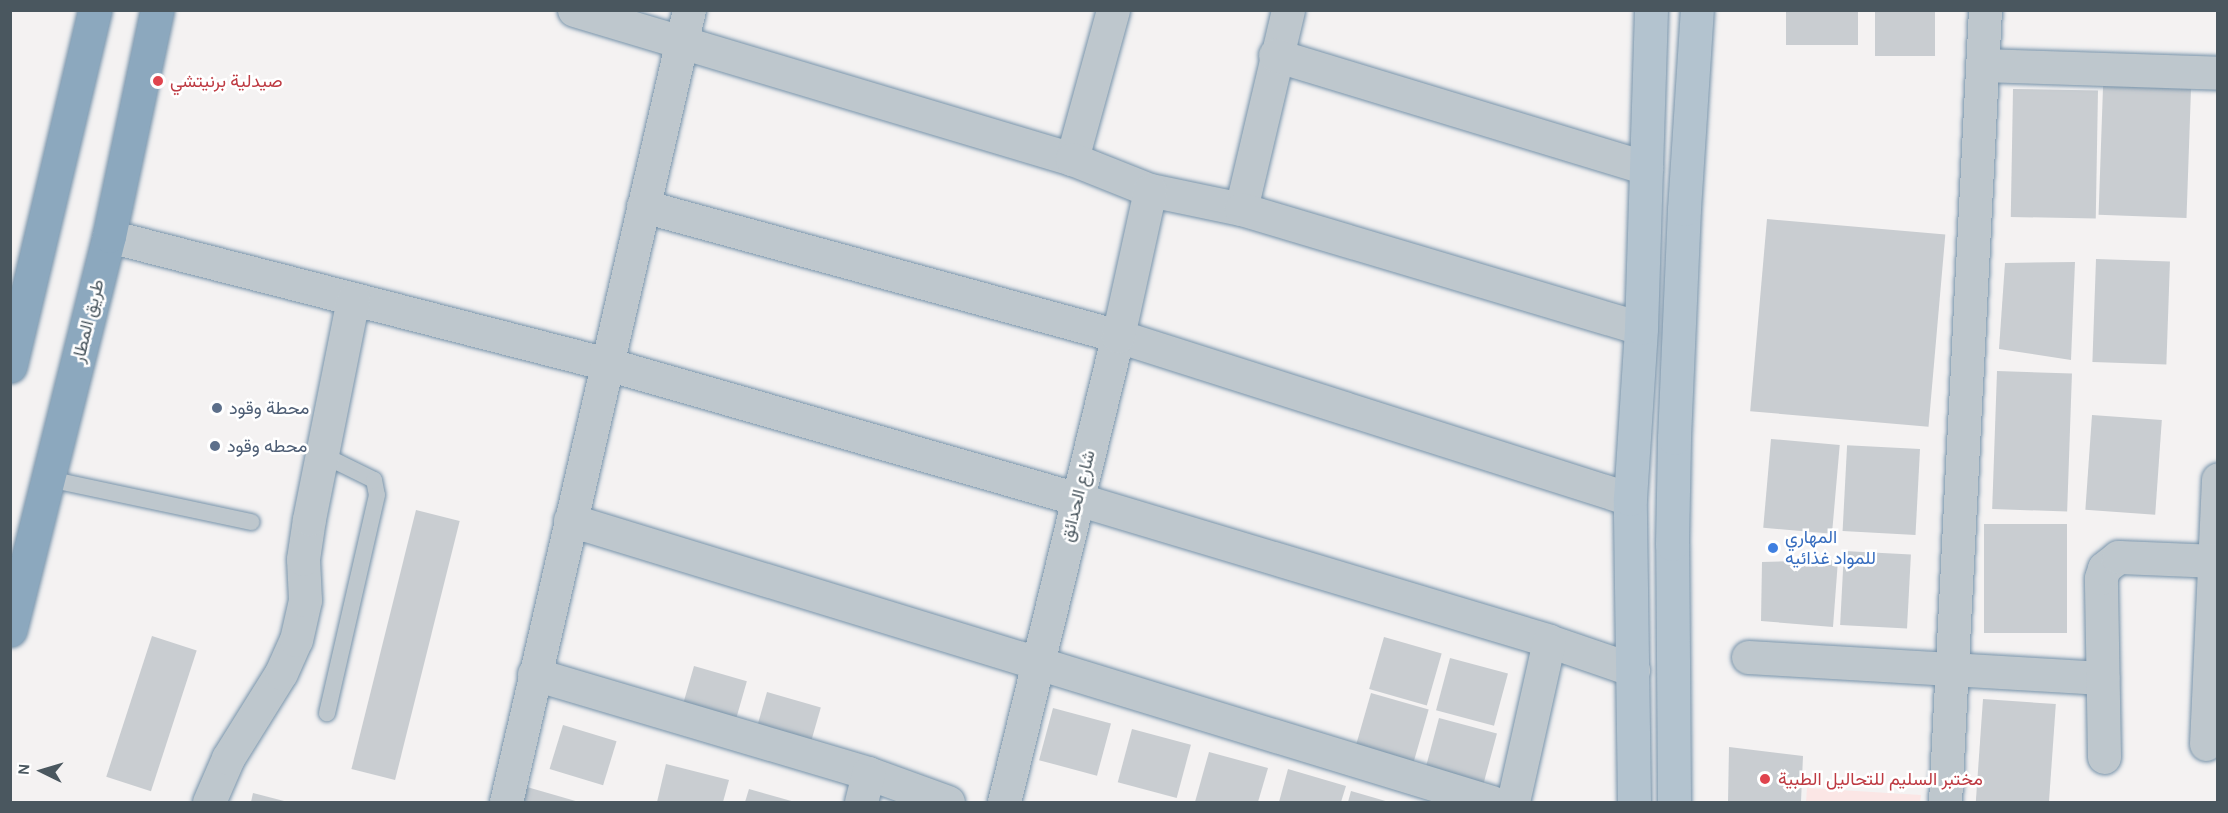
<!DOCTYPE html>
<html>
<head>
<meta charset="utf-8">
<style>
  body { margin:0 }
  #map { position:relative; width:2228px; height:813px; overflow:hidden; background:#f4f2f2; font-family:Karla,Vazirmatn,sans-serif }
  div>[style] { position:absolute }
  .medical>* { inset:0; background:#fbe6e5 }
  .building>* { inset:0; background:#c9cdd1; transform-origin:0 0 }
  .roads { filter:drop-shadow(0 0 2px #7793aa) drop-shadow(0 0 2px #7793aa) }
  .lane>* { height:16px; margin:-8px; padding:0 8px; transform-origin:8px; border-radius:8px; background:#bec7cd }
  .street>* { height:33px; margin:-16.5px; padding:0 16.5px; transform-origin:16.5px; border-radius:16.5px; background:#bec7cd }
  .primary>* { height:33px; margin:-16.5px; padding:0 16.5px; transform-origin:16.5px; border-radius:16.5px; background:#b3c3cf }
  .highway>* { height:33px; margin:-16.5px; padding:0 16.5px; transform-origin:16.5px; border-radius:16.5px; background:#8ca8be }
  .dots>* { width:16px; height:16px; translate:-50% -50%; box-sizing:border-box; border:3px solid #fff; border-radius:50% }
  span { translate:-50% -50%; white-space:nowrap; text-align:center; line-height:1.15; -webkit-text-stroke:5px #fff; paint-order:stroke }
  .health-label { font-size:18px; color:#be3a42 }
  .left { translate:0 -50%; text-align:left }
  .street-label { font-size:18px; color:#4a575f }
  .service-label { font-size:18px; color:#4e5e75 }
  .shop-label { font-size:18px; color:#366cbe }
  .frame { position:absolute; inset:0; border:12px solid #4a575f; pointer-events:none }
  .north { position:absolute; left:12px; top:741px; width:60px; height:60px; -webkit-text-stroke:4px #fff; paint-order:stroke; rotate:275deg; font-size:16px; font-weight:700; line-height:24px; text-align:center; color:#4a575f }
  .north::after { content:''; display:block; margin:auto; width:21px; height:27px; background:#4a575f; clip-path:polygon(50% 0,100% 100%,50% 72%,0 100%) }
</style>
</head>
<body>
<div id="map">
  <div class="medical">
    <div style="clip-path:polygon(1807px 788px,1921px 795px,1920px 802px,1806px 802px)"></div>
  </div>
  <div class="building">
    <div style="left:1786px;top:10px;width:72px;height:35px"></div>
    <div style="left:1875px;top:10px;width:60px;height:46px"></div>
    <div style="left:2013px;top:89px;width:85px;height:128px;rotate:1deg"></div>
    <div style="left:2191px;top:89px;width:129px;height:88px;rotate:92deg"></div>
    <div style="left:1767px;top:219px;width:179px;height:193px;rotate:5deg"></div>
    <div style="left:2096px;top:259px;width:74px;height:103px;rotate:2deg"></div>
    <div style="clip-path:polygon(2075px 262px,2071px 360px,1999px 349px,2005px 263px)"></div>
    <div style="left:1997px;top:371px;width:75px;height:138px;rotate:2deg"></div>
    <div style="left:2092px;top:415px;width:70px;height:95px;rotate:4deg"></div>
    <div style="left:1771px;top:439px;width:69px;height:89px;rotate:5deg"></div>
    <div style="left:1920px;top:449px;width:86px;height:73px;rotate:93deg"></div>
    <div style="left:416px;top:510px;width:45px;height:267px;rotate:14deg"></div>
    <div style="left:1984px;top:524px;width:83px;height:109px"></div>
    <div style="left:1844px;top:551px;width:67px;height:74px;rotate:3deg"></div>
    <div style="clip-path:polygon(1838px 560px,1833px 627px,1761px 621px,1762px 562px)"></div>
    <div style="left:152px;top:636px;width:47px;height:148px;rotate:18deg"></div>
    <div style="left:1384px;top:637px;width:60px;height:54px;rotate:16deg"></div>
    <div style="left:1450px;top:658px;width:60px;height:54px;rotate:15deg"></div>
    <div style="left:694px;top:666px;width:55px;height:45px;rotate:16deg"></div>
    <div style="left:767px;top:692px;width:56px;height:45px;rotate:16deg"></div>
    <div style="left:1371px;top:693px;width:60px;height:55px;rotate:16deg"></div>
    <div style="left:1983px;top:699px;width:73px;height:103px;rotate:4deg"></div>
    <div style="left:1053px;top:708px;width:60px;height:54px;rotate:15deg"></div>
    <div style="left:1439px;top:718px;width:60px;height:54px;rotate:15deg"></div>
    <div style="left:563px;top:725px;width:56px;height:46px;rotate:17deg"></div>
    <div style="left:1132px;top:729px;width:61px;height:55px;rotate:15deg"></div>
    <div style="clip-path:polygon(1729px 747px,1803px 756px,1801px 802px,1728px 802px)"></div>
    <div style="clip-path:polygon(1209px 752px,1268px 768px,1258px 802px,1195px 802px)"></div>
    <div style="clip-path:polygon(666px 764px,729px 780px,723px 802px,657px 802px)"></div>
    <div style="clip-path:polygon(1288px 769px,1346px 786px,1341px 802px,1279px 802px)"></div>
    <div style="clip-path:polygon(527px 787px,579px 802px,523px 802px)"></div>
    <div style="clip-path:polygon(749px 789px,795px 802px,745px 802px)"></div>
    <div style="clip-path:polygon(1351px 791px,1389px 802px,1348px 802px)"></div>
    <div style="clip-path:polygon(253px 793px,288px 802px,251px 802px)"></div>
  </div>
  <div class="roads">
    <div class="lane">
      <div style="left:321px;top:454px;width:59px;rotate:26.1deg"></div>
      <div style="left:374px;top:480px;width:15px;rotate:79deg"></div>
      <div style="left:377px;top:495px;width:224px;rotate:102.9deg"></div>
      <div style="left:49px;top:479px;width:207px;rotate:12deg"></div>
    </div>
    <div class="street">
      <div style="left:574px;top:10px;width:520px;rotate:16.66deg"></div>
      <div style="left:1113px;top:10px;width:155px;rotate:105.4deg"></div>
      <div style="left:1072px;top:159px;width:84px;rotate:21.7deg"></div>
      <div style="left:1150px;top:190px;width:93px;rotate:11.8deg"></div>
      <div style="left:1241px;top:209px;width:204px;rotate:-76.7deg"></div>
      <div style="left:1275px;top:55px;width:388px;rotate:16.9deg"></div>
      <div style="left:1983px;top:65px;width:235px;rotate:1.9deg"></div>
      <div style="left:643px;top:206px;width:492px;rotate:15.3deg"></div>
      <div style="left:1118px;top:336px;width:537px;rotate:17.66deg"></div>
      <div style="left:1241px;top:209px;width:417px;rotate:16.6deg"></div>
      <div style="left:109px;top:236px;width:514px;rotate:14.41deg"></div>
      <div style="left:607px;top:364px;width:489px;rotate:16deg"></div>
      <div style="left:1077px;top:499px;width:493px;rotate:16.7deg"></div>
      <div style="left:1549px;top:641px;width:89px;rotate:19deg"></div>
      <div style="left:570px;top:520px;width:964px;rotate:17.01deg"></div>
      <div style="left:1748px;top:657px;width:355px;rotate:3.4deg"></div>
      <div style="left:534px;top:674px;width:348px;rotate:16.5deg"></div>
      <div style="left:868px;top:773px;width:85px;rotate:19.9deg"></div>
      <div style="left:2206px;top:744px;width:265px;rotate:-87.4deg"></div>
      <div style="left:2104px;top:757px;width:179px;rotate:-91deg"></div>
      <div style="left:2101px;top:578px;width:10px;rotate:-73deg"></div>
      <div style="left:2104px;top:568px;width:18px;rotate:-38deg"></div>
      <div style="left:2118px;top:557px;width:100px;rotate:2.3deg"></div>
      <div style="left:209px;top:802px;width:48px;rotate:-66.6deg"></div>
      <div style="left:228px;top:758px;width:100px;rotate:-58.1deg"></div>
      <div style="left:281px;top:673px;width:36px;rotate:-66deg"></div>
      <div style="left:296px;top:640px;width:41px;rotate:-77.3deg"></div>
      <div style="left:305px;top:600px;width:41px;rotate:-92.8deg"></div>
      <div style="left:303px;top:559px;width:40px;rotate:-81.5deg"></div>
      <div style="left:309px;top:519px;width:224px;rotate:-78.7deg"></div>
      <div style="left:506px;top:802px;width:813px;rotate:-76.99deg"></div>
      <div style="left:861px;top:802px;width:30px;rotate:-76deg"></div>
      <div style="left:1004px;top:802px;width:480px;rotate:-76.3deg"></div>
      <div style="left:1118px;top:336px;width:149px;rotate:-77.6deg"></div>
      <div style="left:1513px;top:802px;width:165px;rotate:-77.4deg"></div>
      <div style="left:1945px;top:802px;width:793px;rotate:-87.11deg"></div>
    </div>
    <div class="primary">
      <div style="left:1634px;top:802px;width:303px;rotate:-90.8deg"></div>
      <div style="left:1630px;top:499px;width:171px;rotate:-86.3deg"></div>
      <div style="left:1641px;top:328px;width:318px;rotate:-88.2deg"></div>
      <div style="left:1674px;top:802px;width:258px;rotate:-90.4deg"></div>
      <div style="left:1672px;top:544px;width:106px;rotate:-88.9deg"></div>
      <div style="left:1674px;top:438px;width:229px;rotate:-87.5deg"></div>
      <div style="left:1684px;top:209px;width:199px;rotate:-86.3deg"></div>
    </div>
    <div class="highway">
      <div style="left:10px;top:366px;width:366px;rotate:-76.6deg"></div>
      <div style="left:10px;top:630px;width:406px;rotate:-75.9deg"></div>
      <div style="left:109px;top:236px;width:231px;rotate:-78deg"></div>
    </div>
  </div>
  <div class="dots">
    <div style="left:158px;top:81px;background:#e0444e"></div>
    <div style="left:217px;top:408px;background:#5c6f8a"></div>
    <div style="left:215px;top:446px;background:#5c6f8a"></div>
    <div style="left:1773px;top:548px;background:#3f7fe0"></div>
    <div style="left:1765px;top:779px;background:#e0444e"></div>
  </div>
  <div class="health-label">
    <span class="left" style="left:170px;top:81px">صيدلية برنيتشي</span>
    <span class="left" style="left:1778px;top:779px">مختبر السليم للتحاليل الطبية</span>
  </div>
  <div class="street-label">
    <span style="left:88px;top:321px;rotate:-76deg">طريق المطار</span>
    <span style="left:1078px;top:496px;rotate:-76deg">شارع الحدائق</span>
  </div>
  <div class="service-label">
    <span class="left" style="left:229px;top:408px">محطة وقود</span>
    <span class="left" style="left:227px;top:446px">محطه وقود</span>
  </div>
  <div class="shop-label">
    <span class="left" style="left:1785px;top:548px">المهاري<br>للمواد غذائيه</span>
  </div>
  <div class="frame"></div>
  <div class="north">N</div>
</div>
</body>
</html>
